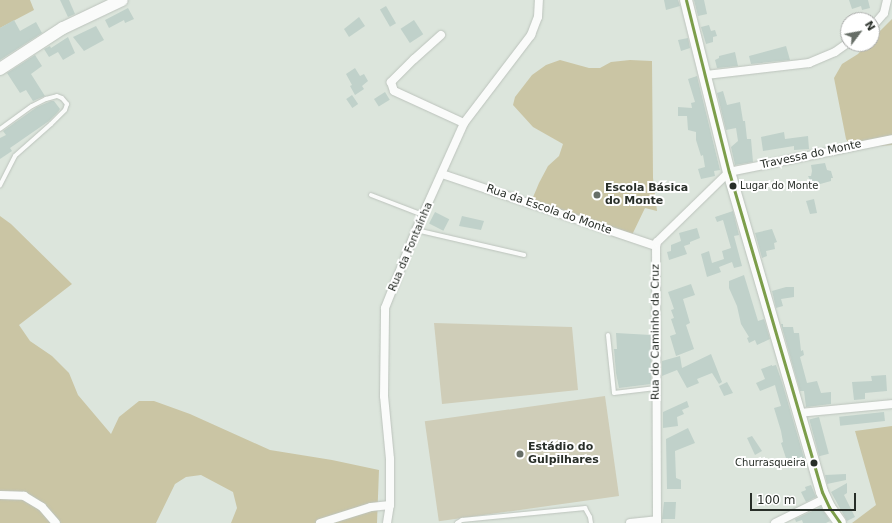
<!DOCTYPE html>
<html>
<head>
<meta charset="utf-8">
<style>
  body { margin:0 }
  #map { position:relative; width:892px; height:523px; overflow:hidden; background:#dce5dc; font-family:"DejaVu Sans",sans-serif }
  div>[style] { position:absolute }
  .green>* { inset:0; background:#cfcdb8; transform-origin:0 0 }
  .forest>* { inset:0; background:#cac5a4 }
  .building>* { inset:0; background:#c0d1ca; transform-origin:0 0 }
  .roads { filter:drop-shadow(0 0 1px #bcc3bc) drop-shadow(0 0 1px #bcc3bc) }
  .lane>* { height:4px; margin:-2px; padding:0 2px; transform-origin:2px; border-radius:2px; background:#fafbfa }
  .street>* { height:8px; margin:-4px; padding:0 4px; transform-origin:4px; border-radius:4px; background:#fafbfa }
  .secondary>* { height:12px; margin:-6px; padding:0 6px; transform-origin:6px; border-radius:6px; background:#fafbfa }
  .bus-1>* { height:3px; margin:-1.5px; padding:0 1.5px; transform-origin:1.5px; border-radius:1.5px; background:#7c9e4a }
  .dots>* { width:11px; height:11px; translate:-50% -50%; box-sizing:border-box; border:2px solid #fff; border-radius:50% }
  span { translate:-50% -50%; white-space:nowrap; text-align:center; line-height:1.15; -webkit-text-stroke:4px #fff; paint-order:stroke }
  .bus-label { font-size:10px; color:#282e28 }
  .left { translate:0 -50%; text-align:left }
  .right { translate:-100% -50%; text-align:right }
  .street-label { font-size:11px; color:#282e28 }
  .poi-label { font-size:11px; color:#282e28; font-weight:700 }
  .north { position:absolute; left:840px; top:12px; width:40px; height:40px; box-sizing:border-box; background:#fff; border:1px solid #a9aba9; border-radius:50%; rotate:58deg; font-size:11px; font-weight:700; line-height:16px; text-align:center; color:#282e28 }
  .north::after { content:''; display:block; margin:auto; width:14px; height:18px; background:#676e67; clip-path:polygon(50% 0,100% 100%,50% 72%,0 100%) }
  .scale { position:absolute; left:750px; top:493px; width:106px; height:18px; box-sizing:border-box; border:2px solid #282e28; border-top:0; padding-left:5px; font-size:12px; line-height:14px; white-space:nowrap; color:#282e28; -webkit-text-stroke:3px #fff; paint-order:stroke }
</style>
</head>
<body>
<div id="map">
  <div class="green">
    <div style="clip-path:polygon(434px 323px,572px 327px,578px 390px,442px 404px)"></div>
    <div style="left:605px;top:396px;width:101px;height:182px;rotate:82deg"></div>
  </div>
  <div class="forest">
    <div style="clip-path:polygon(0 0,30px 0,34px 10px,0 28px)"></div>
    <div style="clip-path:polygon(892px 19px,892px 145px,852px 148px,846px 139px,834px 78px,842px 64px,858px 54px,867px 44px,872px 44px,872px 39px)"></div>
    <div style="clip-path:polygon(560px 60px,589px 68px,600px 68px,611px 62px,630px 60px,652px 61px,653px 178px,657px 211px,645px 208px,632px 235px,531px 202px,539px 183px,548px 166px,559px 156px,563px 144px,533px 127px,513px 105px,515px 97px,532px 75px,546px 65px)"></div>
    <div style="clip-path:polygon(0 216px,11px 224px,72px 284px,19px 325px,30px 341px,52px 356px,69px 373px,78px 395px,111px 434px,119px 417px,139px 401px,154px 401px,190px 414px,270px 450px,332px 460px,379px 470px,377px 523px,231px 523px,237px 508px,233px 492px,201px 475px,186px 477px,175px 484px,156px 523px,0 523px)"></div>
    <div style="clip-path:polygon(892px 426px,892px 523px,852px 523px,876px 505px,855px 431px)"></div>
  </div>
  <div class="building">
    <div style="clip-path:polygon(60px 0,69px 0,75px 14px,68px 17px)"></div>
    <div style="clip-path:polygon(664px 0,678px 0,680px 6px,666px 10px)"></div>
    <div style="clip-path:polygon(694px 0,704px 0,707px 14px,698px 16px)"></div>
    <div style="clip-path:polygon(849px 0,868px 0,870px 8px,862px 10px,861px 6px,852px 9px)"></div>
    <div style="left:386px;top:6px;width:20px;height:7px;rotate:60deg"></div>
    <div style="clip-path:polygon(128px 8px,134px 19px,125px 23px,124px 20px,109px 28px,105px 20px)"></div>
    <div style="clip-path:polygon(359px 17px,365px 26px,349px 37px,344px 29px)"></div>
    <div style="clip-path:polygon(14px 20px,20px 31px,36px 22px,42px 33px,0 60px,0 28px)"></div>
    <div style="left:414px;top:20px;width:17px;height:16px;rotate:57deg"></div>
    <div style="clip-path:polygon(709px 25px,711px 31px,715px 30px,717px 36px,713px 37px,713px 42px,706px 44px,701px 27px)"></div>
    <div style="clip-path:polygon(96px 26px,104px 40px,84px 51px,73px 37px)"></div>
    <div style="clip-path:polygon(68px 37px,75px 53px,63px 60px,58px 52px,49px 57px,44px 49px,50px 46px,51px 48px)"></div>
    <div style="clip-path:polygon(688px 38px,690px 48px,681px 51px,678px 40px)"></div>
    <div style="clip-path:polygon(786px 46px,790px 60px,751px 64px,749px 56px)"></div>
    <div style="clip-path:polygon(735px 52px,738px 66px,717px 68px,715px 60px,719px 58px,719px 56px)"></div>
    <div style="clip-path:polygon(35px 55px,42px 66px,31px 74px,45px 96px,33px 101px,26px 90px,20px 93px,7px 73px)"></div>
    <div style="clip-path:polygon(355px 68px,360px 76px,364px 74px,368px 81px,362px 86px,364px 89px,355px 95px,350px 86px,352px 85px,346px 74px)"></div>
    <div style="clip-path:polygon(697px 76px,720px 170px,714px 171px,715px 176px,701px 179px,698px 169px,705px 167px,703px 155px,701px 156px,696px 140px,696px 132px,688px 130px,687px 116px,678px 116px,678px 107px,692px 108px,691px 103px,695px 102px,688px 79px)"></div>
    <div style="clip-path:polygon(723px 91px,727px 105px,740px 102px,743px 121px,745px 121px,747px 139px,751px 139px,753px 162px,735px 165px,731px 147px,738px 141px,736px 128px,726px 130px,717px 93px)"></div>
    <div style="left:385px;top:92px;width:9px;height:13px;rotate:58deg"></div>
    <div style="left:352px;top:95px;width:11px;height:7px;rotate:56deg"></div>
    <div style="clip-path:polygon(51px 101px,54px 101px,60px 109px,58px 112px,49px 121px,10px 148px,12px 151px,0 159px,0 138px,6px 135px,3px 131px,37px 107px)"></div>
    <div style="clip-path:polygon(784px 132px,785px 139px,808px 136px,809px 149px,794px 150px,794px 146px,763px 151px,761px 137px)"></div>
    <div style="clip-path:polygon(825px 163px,827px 170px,831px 171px,833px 178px,831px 178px,831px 181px,813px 186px,808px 176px,811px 176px,812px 171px,811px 165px)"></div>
    <div style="clip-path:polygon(814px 199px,817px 213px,810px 214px,806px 201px)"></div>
    <div style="clip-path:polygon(733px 211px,739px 235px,734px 236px,742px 266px,734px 268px,732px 262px,719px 267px,721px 272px,707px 277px,701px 254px,709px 251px,712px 263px,724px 259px,722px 251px,731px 248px,723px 220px,717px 222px,715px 217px)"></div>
    <div style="left:435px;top:212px;width:16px;height:13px;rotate:27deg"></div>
    <div style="clip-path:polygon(462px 216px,484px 221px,481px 230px,459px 226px)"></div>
    <div style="clip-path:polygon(697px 228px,700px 238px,690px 242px,690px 244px,684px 246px,687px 254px,669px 260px,667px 252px,671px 251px,671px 245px,681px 241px,679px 233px)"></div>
    <div style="clip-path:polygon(772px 229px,777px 242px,774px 243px,775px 249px,766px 251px,767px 256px,762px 258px,755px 233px)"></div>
    <div style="clip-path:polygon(744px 275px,758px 321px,764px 319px,770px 339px,757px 345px,755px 340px,749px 343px,747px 338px,749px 337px,741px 324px,737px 306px,729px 288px,729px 281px)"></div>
    <div style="clip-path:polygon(691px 284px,695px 295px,683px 299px,690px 323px,686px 325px,694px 349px,676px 356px,670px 336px,676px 334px,671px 319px,674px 318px,671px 310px,674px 309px,668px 292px)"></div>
    <div style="clip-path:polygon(786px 287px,794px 287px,794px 297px,781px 299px,783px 306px,776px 308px,772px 291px)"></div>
    <div style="clip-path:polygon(781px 324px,783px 324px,783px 327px,793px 327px,794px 333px,799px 333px,801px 351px,803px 350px,804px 355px,800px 357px,807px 383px,817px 381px,821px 393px,831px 392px,831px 404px,806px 407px,804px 391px,800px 391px)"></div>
    <div style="clip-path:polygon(616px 333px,651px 335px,651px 384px,619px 388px,616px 373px,614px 349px,617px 349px)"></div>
    <div style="clip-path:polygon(711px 354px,722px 382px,719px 384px,712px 373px,697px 379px,699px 383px,687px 388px,677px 370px,662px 376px,662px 361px,680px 356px,682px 368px)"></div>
    <div style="clip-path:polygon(772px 365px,772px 366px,776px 365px,782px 382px,805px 461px,789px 467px,781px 443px,783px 442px,781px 431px,774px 408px,781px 406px,776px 389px,775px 385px,760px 391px,756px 383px,765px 379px,761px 369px)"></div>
    <div style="clip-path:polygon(886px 375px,887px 391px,865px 393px,865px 399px,854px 400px,852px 382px,872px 381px,871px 376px)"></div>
    <div style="clip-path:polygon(727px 382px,733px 393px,724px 396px,719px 386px)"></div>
    <div style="clip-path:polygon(687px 401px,689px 407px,682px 410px,684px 414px,677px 417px,678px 426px,663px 428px,663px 412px)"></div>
    <div style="left:884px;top:412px;width:9px;height:45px;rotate:84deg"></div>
    <div style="left:819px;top:417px;width:38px;height:10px;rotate:75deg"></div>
    <div style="clip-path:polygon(688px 428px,695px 443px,675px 451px,676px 478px,681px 480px,681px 489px,667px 489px,666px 439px)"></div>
    <div style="clip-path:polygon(752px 436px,762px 451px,755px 455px,747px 438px)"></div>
    <div style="clip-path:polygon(846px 474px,846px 480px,827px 484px,825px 475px)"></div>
    <div style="clip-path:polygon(847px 483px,847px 493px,844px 495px,855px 517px,847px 521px,831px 492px)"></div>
    <div style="clip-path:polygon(811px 485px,816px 497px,806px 502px,801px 492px,806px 490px,805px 487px)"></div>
    <div style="clip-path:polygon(664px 502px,676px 502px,675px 519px,662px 519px)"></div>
    <div style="clip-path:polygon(821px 507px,830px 521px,826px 523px,803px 523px,802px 520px,796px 522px,795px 519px)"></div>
  </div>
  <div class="roads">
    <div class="lane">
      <div style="left:0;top:129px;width:39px;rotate:-36deg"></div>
      <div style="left:32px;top:106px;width:16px;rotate:-27deg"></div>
      <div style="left:46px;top:99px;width:11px;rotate:-15deg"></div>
      <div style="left:57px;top:96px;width:5px;rotate:22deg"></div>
      <div style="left:62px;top:98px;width:8px;rotate:50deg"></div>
      <div style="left:67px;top:104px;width:6px;rotate:108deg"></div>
      <div style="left:65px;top:110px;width:20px;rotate:135deg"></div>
      <div style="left:51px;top:124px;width:48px;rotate:138.4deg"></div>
      <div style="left:15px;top:156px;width:33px;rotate:117deg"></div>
      <div style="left:371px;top:195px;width:56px;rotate:21deg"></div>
      <div style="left:416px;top:230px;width:111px;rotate:13deg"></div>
      <div style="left:608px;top:335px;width:58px;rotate:84.1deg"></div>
      <div style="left:614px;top:393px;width:42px;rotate:-6.8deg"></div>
      <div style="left:457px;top:523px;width:6px;rotate:-31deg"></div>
      <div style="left:462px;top:520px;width:124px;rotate:-5.6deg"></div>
      <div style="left:585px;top:508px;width:10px;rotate:61deg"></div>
      <div style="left:590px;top:517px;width:6px;rotate:81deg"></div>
    </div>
    <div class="street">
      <div style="left:872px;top:27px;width:18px;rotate:-49deg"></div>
      <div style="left:884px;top:13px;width:13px;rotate:-77deg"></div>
      <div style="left:441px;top:35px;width:36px;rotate:138deg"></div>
      <div style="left:414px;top:59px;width:33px;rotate:135deg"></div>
      <div style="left:391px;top:82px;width:9px;rotate:72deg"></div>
      <div style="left:394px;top:91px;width:77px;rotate:24.6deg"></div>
      <div style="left:706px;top:75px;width:104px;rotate:-6.6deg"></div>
      <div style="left:809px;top:63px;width:28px;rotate:-23deg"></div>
      <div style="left:835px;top:52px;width:16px;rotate:-35deg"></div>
      <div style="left:442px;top:174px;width:226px;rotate:18.6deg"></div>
      <div style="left:799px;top:413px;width:93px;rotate:-5.5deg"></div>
      <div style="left:0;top:495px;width:24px;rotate:2deg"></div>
      <div style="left:24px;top:496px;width:21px;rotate:31deg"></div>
      <div style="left:42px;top:507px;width:21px;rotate:49deg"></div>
      <div style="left:320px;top:523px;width:53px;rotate:-17.4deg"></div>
      <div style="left:371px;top:507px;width:19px;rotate:-6deg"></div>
      <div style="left:387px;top:523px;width:18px;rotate:-81deg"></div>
      <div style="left:390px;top:505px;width:46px;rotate:-90deg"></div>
      <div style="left:390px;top:459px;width:63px;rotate:-95.4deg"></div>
      <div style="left:384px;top:396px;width:88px;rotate:-89.3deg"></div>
      <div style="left:385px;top:308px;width:84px;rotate:-68.3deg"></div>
      <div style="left:416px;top:230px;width:117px;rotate:-65.8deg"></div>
      <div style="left:464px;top:123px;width:111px;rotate:-52.7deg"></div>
      <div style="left:531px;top:35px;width:19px;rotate:-69deg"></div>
      <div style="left:538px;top:17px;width:17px;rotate:-87deg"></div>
      <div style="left:630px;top:523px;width:27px;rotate:-6deg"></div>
      <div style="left:657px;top:523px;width:277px;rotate:-90.2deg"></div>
      <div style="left:656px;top:246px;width:4px;rotate:-76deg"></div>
      <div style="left:657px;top:242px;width:100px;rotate:-44.2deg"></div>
      <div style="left:729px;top:172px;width:166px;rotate:-11.4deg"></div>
      <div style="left:775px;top:523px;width:55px;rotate:-26.1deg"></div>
    </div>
    <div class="secondary">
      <div style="left:686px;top:0;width:177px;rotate:76deg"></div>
      <div style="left:729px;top:172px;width:333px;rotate:73.8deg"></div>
      <div style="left:822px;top:492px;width:17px;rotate:65deg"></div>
      <div style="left:829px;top:507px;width:19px;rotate:55deg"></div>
      <div style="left:0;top:69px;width:75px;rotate:-33.1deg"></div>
      <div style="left:63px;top:28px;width:65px;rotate:-25.4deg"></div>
    </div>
  </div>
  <div class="bus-1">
    <div style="left:686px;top:0;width:177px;rotate:76deg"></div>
    <div style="left:729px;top:172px;width:333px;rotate:73.8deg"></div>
    <div style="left:822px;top:492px;width:17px;rotate:65deg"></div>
    <div style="left:829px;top:507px;width:19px;rotate:55deg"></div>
  </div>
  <div class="dots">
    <div style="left:733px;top:186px;background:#282e28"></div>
    <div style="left:597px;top:195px;background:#676e67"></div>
    <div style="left:520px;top:454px;background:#676e67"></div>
    <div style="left:814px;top:463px;background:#282e28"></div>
  </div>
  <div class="bus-label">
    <span class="left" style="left:740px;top:186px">Lugar do Monte</span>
    <span class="right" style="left:806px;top:463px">Churrasqueira</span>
  </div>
  <div class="street-label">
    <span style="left:811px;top:155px;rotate:-12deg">Travessa do Monte</span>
    <span style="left:549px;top:210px;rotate:19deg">Rua da Escola do Monte</span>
    <span style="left:411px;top:247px;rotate:-67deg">Rua da Fontaínha</span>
    <span style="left:656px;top:332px;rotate:-90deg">Rua do Caminho da Cruz</span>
  </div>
  <div class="poi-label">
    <span class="left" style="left:605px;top:195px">Escola Básica<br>do Monte</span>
    <span class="left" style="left:528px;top:454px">Estádio do<br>Gulpilhares</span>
  </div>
  <div class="north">N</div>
  <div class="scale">100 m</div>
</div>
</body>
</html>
